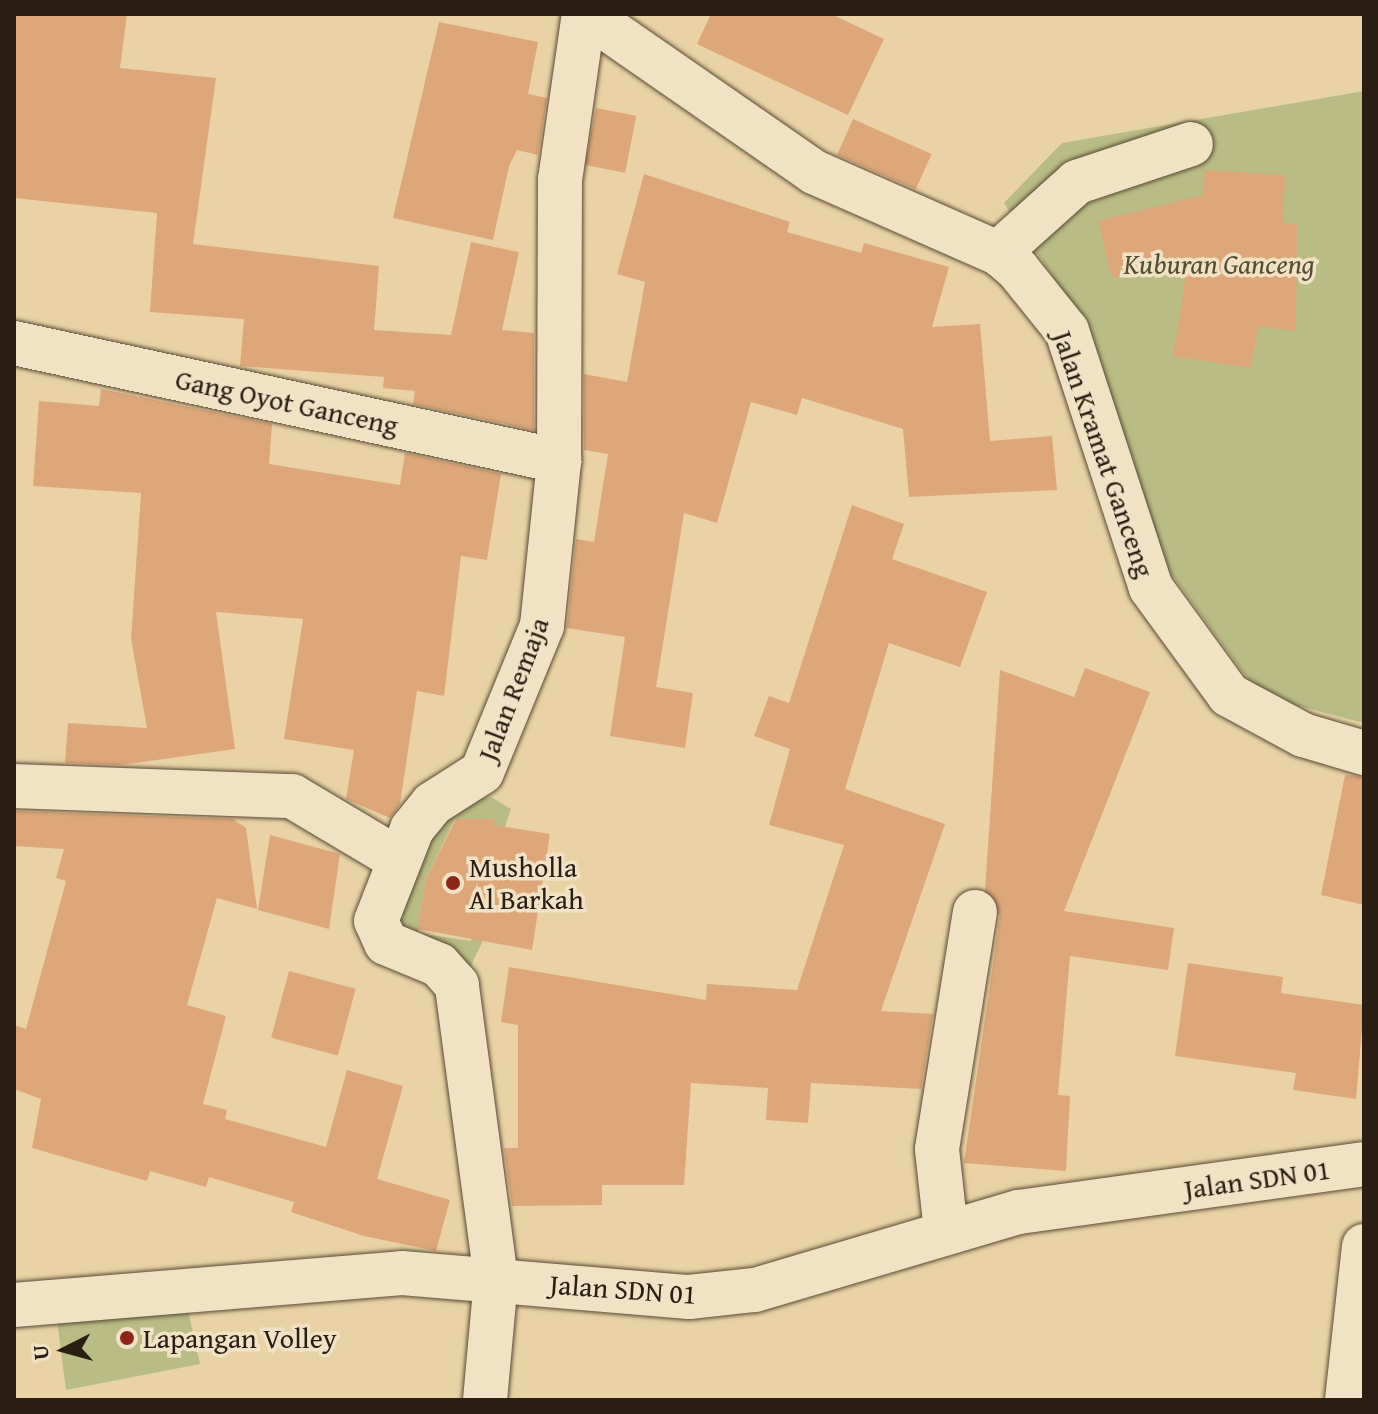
<!DOCTYPE html>
<html>
<head>
<meta charset="utf-8">
<style>
  body { margin:0 }
  #map { position:relative; width:1378px; height:1414px; overflow:hidden; background:#e9d3a6; font-family:"Gentium Book Plus",serif }
  div>[style] { position:absolute }
  .green>* { inset:0; background:#b9bc85 }
  .building>* { inset:0; background:#dda77a; transform-origin:0 0 }
  .roads { filter:drop-shadow(0 0 2px #5a4a37) drop-shadow(0 0 2px #5a4a37) }
  .street>* { height:44px; margin:-22px; padding:0 22px; transform-origin:22px; border-radius:22px; background:#f1e2c5 }
  .secondary>* { height:44px; margin:-22px; padding:0 22px; transform-origin:22px; border-radius:22px; background:#f1e2c5 }
  .dots>* { width:22px; height:22px; translate:-50% -50%; box-sizing:border-box; border:4px solid #f1e2c5; border-radius:50% }
  span { translate:-50% -50%; white-space:nowrap; text-align:center; line-height:1.15; -webkit-text-stroke:7px #f1e2c5; paint-order:stroke }
  .park-label { font-size:28px; color:#554d34; font-style:italic }
  .street-label { font-size:28px; color:#2a1d12 }
  .poi-label { font-size:28px; color:#2a1d12 }
  .left { translate:0 -50%; text-align:left }
  .frame { position:absolute; inset:0; border:16px solid #2a1d12; pointer-events:none }
  .north { position:absolute; left:24px; top:1310px; width:80px; height:80px; -webkit-text-stroke:6px #f1e2c5; paint-order:stroke; rotate:264deg; font-size:22px; font-weight:700; line-height:32px; text-align:center; color:#2a1d12 }
  .north::after { content:''; display:block; margin:auto; width:28px; height:36px; background:#2a1d12; clip-path:polygon(50% 0,100% 100%,50% 72%,0 100%) }
</style>
</head>
<body>
<div id="map">
  <div class="green">
    <div style="clip-path:polygon(1364px 91px,1364px 723px,1260px 696px,1144px 536px,1089px 331px,1004px 203px,1062px 143px)"></div>
    <div style="clip-path:polygon(evenodd,491px 797px,511px 809px,493px 863px,486px 934px,465px 978px,391px 933px,442px 807px,491px 797px,455px 819px,494px 819px,471px 941px,418px 933px,426px 879px,455px 819px)"></div>
    <div style="clip-path:polygon(187px 1306px,200px 1364px,66px 1390px,56px 1313px)"></div>
  </div>
  <div class="building">
    <div style="clip-path:polygon(14px 14px,127px 14px,120px 68px,216px 78px,193px 244px,379px 266px,374px 330px,451px 335px,471px 242px,519px 252px,502px 330px,534px 333px,534px 430px,413px 404px,415px 391px,383px 388px,384px 377px,240px 366px,244px 319px,150px 312px,157px 213px,14px 198px)"></div>
    <div style="clip-path:polygon(711px 14px,831px 14px,884px 39px,848px 115px,697px 44px)"></div>
    <div style="clip-path:polygon(439px 22px,538px 42px,528px 94px,547px 98px,538px 155px,517px 150px,509px 166px,493px 240px,393px 218px)"></div>
    <div style="left:596px;top:108px;width:41px;height:58px;rotate:11deg"></div>
    <div style="left:853px;top:119px;width:86px;height:39px;rotate:24deg"></div>
    <div style="clip-path:polygon(1205px 170px,1285px 175px,1283px 223px,1297px 224px,1296px 331px,1258px 327px,1251px 368px,1173px 356px,1188px 260px,1112px 278px,1098px 221px,1203px 195px)"></div>
    <div style="clip-path:polygon(644px 174px,790px 222px,787px 232px,861px 253px,864px 243px,949px 267px,932px 327px,980px 324px,990px 441px,1052px 436px,1057px 490px,909px 497px,903px 429px,802px 398px,797px 415px,751px 402px,717px 523px,684px 513px,656px 687px,693px 693px,685px 748px,610px 736px,625px 637px,567px 628px,576px 539px,594px 542px,608px 454px,584px 450px,584px 374px,627px 382px,645px 282px,617px 274px)"></div>
    <div style="clip-path:polygon(101px 389px,272px 424px,269px 464px,400px 485px,405px 453px,501px 474px,487px 560px,461px 556px,444px 696px,417px 691px,400px 804px,390px 818px,346px 799px,354px 750px,284px 739px,303px 619px,216px 612px,235px 749px,121px 765px,65px 763px,68px 723px,147px 728px,131px 639px,141px 493px,33px 486px,39px 401px,99px 406px)"></div>
    <div style="clip-path:polygon(852px 505px,904px 524px,892px 559px,987px 592px,960px 667px,889px 643px,845px 789px,945px 824px,881px 1011px,933px 1014px,921px 1089px,811px 1083px,808px 1123px,766px 1120px,768px 1088px,691px 1083px,684px 1185px,602px 1185px,602px 1205px,512px 1206px,504px 1148px,518px 1148px,518px 1025px,501px 1022px,509px 967px,706px 1000px,707px 984px,797px 990px,844px 845px,769px 825px,790px 749px,754px 736px,769px 696px,789px 703px)"></div>
    <div style="clip-path:polygon(1085px 668px,1150px 692px,1064px 911px,1174px 928px,1168px 970px,1070px 956px,1058px 1095px,1070px 1096px,1066px 1171px,964px 1163px,1000px 916px,985px 890px,1000px 670px,1074px 697px)"></div>
    <div style="clip-path:polygon(1345px 775px,1364px 777px,1364px 905px,1321px 895px)"></div>
    <div style="clip-path:polygon(14px 811px,233px 819px,246px 828px,257px 909px,217px 898px,187px 1005px,226px 1016px,203px 1104px,227px 1110px,225px 1119px,326px 1147px,347px 1070px,403px 1086px,377px 1179px,450px 1200px,436px 1251px,364px 1236px,291px 1212px,294px 1202px,209px 1177px,206px 1187px,150px 1171px,147px 1181px,32px 1148px,41px 1099px,14px 1089px,14px 1025px,26px 1029px,66px 881px,56px 878px,64px 849px,14px 846px)"></div>
    <div style="clip-path:polygon(456px 819px,495px 819px,493px 825px,550px 834px,532px 950px,418px 929px,426px 879px)"></div>
    <div style="clip-path:polygon(270px 835px,340px 854px,329px 929px,258px 910px)"></div>
    <div style="clip-path:polygon(1188px 963px,1283px 977px,1281px 993px,1364px 1005px,1356px 1099px,1293px 1090px,1296px 1073px,1175px 1056px)"></div>
    <div style="left:289px;top:971px;width:69px;height:69px;rotate:15deg"></div>
  </div>
  <div class="roads">
    <div class="street">
      <div style="left:998px;top:253px;width:106px;rotate:-41.9deg"></div>
      <div style="left:1077px;top:182px;width:120px;rotate:-18.4deg"></div>
      <div style="left:14px;top:343px;width:558px;rotate:12.22deg"></div>
      <div style="left:14px;top:786px;width:278px;rotate:2.1deg"></div>
      <div style="left:292px;top:796px;width:121px;rotate:30.8deg"></div>
      <div style="left:946px;top:1231px;width:82px;rotate:-96.3deg"></div>
      <div style="left:937px;top:1149px;width:240px;rotate:-80.9deg"></div>
      <div style="left:14px;top:1305px;width:389px;rotate:-4.7deg"></div>
      <div style="left:402px;top:1273px;width:288px;rotate:4.8deg"></div>
      <div style="left:689px;top:1297px;width:66px;rotate:-6.1deg"></div>
      <div style="left:755px;top:1290px;width:275px;rotate:-16.5deg"></div>
      <div style="left:1019px;top:1212px;width:348px;rotate:-7.9deg"></div>
      <div style="left:485px;top:1400px;width:121px;rotate:-84.8deg"></div>
      <div style="left:496px;top:1279px;width:297px;rotate:-97.6deg"></div>
      <div style="left:457px;top:985px;width:27px;rotate:-132deg"></div>
      <div style="left:439px;top:965px;width:57px;rotate:-157.5deg"></div>
      <div style="left:386px;top:943px;width:24px;rotate:-114deg"></div>
      <div style="left:376px;top:921px;width:99px;rotate:-68.6deg"></div>
      <div style="left:412px;top:829px;width:32px;rotate:-51deg"></div>
      <div style="left:432px;top:804px;width:59px;rotate:-32.6deg"></div>
      <div style="left:482px;top:772px;width:158px;rotate:-67.7deg"></div>
      <div style="left:542px;top:626px;width:166px;rotate:-84.1deg"></div>
      <div style="left:559px;top:461px;width:281px;rotate:-89.8deg"></div>
      <div style="left:560px;top:180px;width:168px;rotate:-81.8deg"></div>
      <div style="left:1347px;top:1400px;width:155px;rotate:-83.7deg"></div>
    </div>
    <div class="secondary">
      <div style="left:586px;top:14px;width:277px;rotate:34.7deg"></div>
      <div style="left:814px;top:172px;width:201px;rotate:23.8deg"></div>
      <div style="left:998px;top:253px;width:26px;rotate:40deg"></div>
      <div style="left:1018px;top:270px;width:78px;rotate:51.2deg"></div>
      <div style="left:1067px;top:331px;width:270px;rotate:71.9deg"></div>
      <div style="left:1151px;top:588px;width:132px;rotate:53.9deg"></div>
      <div style="left:1229px;top:695px;width:84px;rotate:28.4deg"></div>
      <div style="left:1303px;top:735px;width:64px;rotate:16.4deg"></div>
    </div>
  </div>
  <div class="dots">
    <div style="left:453px;top:883px;background:#8f2418"></div>
    <div style="left:127px;top:1338px;background:#8f2418"></div>
  </div>
  <div class="park-label">
    <span style="left:1219px;top:264px">Kuburan Ganceng</span>
  </div>
  <div class="street-label">
    <span style="left:287px;top:402px;rotate:12deg">Gang Oyot Ganceng</span>
    <span style="left:1104px;top:454px;rotate:71deg">Jalan Kramat Ganceng</span>
    <span style="left:513px;top:689px;rotate:-69deg">Jalan Remaja</span>
    <span style="left:1257px;top:1179px;rotate:-8deg">Jalan SDN 01</span>
    <span style="left:623px;top:1289px;rotate:4deg">Jalan SDN 01</span>
  </div>
  <div class="poi-label">
    <span class="left" style="left:469px;top:883px">Musholla<br>Al Barkah</span>
    <span class="left" style="left:143px;top:1338px">Lapangan Volley</span>
  </div>
  <div class="frame"></div>
  <div class="north">U</div>
</div>
</body>
</html>
